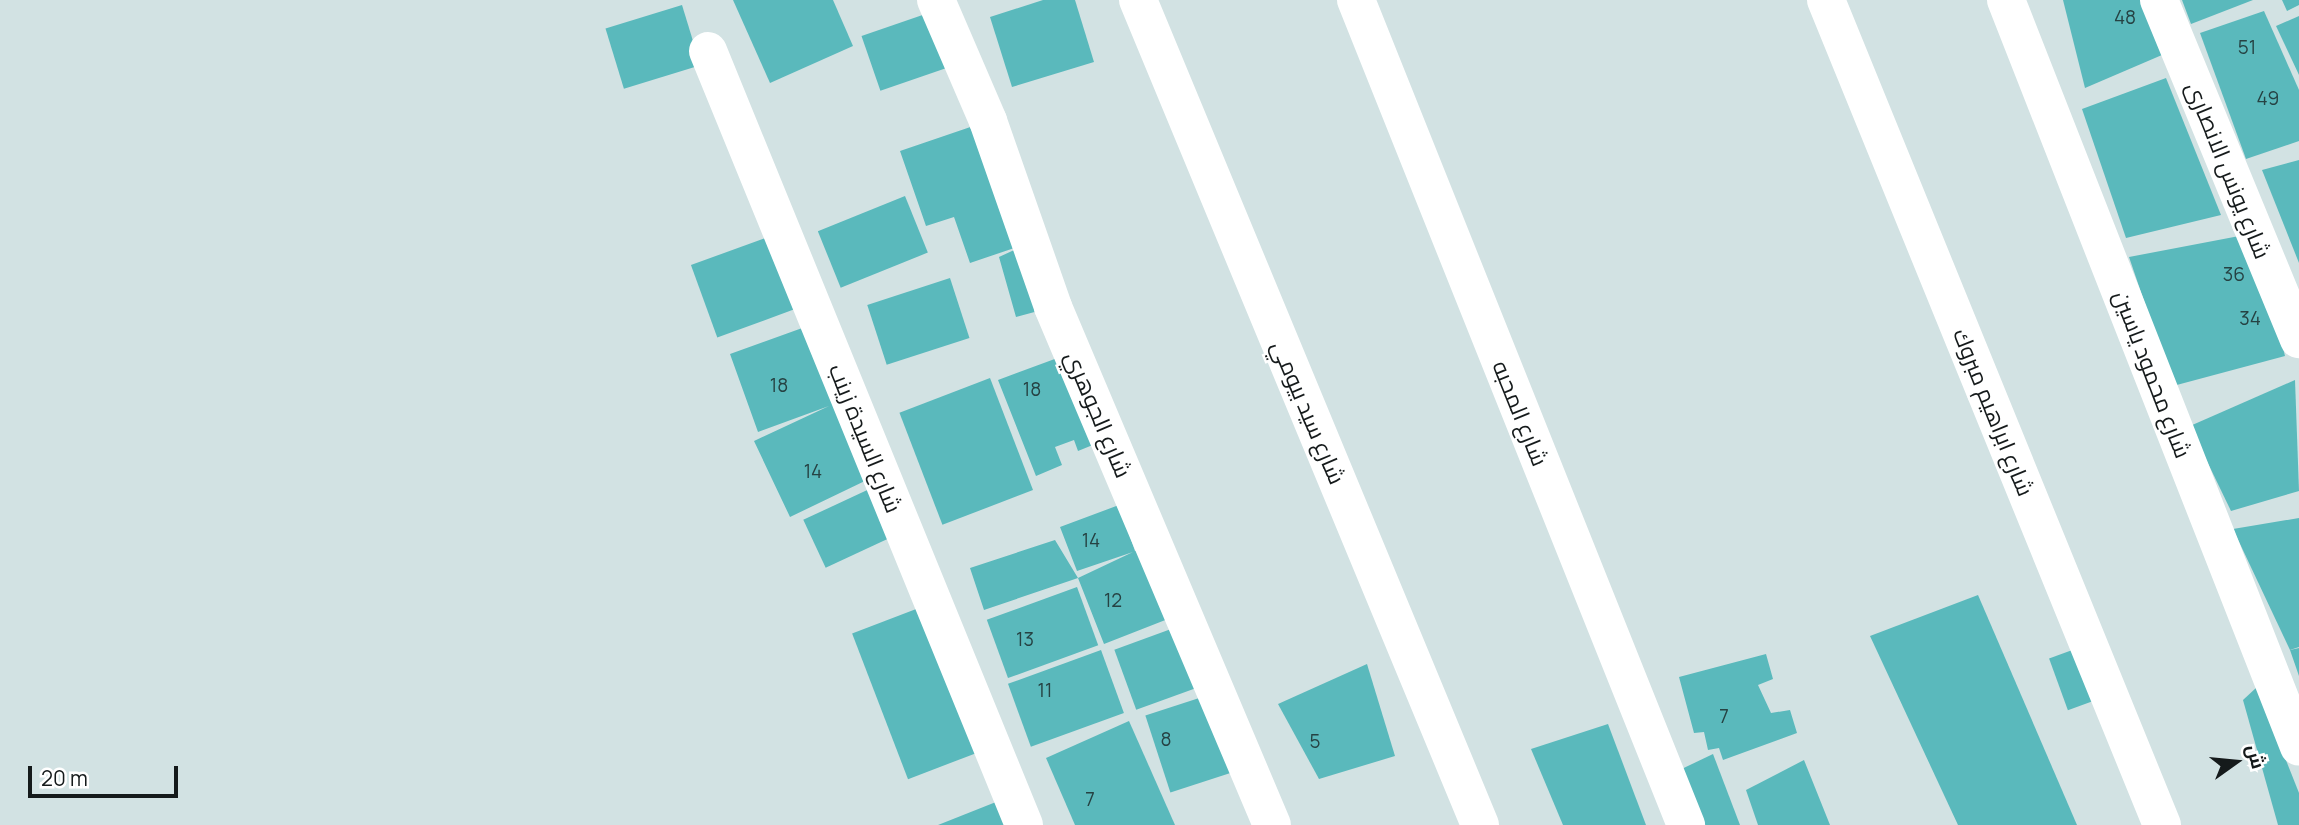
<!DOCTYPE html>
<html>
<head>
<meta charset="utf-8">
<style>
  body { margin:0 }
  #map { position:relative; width:2299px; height:825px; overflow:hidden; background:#d2e2e3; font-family:Manrope,Cairo,sans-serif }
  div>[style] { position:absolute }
  .building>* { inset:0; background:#5ab9bc; transform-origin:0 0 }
  .street>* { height:38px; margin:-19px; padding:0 19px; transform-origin:19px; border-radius:19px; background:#fff }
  span { translate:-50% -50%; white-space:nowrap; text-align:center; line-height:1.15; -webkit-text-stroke:5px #fff; paint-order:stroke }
  .number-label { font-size:19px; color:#264243 }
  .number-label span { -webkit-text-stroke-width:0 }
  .street-label { font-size:23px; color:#151a1b }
  .north { position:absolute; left:2201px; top:727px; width:70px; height:70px; -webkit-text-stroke:5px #fff; paint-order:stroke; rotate:75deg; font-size:19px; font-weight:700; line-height:28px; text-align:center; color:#151a1b }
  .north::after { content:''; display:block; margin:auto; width:24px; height:32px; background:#151a1b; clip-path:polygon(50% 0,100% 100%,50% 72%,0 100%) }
  .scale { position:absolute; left:28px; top:766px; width:150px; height:32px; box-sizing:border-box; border:4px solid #151a1b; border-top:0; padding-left:9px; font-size:21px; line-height:24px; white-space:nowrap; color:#151a1b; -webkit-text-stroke:5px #fff; paint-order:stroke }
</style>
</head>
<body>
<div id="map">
  <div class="building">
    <div style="clip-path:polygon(733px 0,833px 0,853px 46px,770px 83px)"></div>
    <div style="clip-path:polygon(1043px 0,1075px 0,1094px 62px,1012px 87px,990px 17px)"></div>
    <div style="clip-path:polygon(2063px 0,2140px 0,2162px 55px,2085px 88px)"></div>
    <div style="clip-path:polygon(2182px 0,2253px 0,2191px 24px)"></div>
    <div style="clip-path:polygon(2282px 0,2299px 0,2299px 5px,2287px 11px)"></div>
    <div style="left:682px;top:5px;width:63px;height:80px;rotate:73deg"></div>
    <div style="left:940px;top:9px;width:58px;height:83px;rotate:71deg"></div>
    <div style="clip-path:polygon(2264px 11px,2299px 90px,2299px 141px,2246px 159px,2200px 33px)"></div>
    <div style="clip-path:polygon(2299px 16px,2299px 75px,2276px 26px)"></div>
    <div style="clip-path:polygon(2166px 78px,2221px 215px,2126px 238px,2082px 109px)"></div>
    <div style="clip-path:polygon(988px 121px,1053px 307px,1016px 317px,999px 257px,1029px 243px,970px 263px,954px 217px,926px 226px,900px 151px)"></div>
    <div style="clip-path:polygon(2299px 160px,2299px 263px,2262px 170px)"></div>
    <div style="left:905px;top:196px;width:61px;height:94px;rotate:68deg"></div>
    <div style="clip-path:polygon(2255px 233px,2285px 356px,2173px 386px,2129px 257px)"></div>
    <div style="left:768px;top:237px;width:77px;height:82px;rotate:70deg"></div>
    <div style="left:950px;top:278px;width:63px;height:87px;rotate:72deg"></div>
    <div style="clip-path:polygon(805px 327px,869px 479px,790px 517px,754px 441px,829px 406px,758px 432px,730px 354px)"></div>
    <div style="clip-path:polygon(1071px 353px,1105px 440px,1078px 451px,1074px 440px,1055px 447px,1062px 465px,1036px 476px,998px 380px)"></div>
    <div style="left:990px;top:378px;width:120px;height:97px;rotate:69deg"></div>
    <div style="clip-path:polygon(2295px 380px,2299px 491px,2231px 511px,2190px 426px)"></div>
    <div style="left:893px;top:478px;width:53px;height:99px;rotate:65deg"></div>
    <div style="clip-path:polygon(1119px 505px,1135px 551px,1146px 551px,1173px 617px,1104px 644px,1078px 578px,984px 610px,970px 568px,1055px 540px,1078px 578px,1133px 552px,1077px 571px,1060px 527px)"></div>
    <div style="clip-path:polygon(2299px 518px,2299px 647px,2290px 650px,2233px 529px)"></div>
    <div style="left:1077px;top:587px;width:62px;height:96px;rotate:70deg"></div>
    <div style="clip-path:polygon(1978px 595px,2077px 825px,1958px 825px,1870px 636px)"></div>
    <div style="left:924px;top:606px;width:156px;height:77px;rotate:69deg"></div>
    <div style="left:1182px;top:625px;width:64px;height:72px;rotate:70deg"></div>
    <div style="left:2097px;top:641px;width:55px;height:51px;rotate:70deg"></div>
    <div style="clip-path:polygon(2299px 648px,2299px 676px,2290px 650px)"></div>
    <div style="left:1101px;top:650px;width:67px;height:99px;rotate:70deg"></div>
    <div style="clip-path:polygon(1766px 654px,1773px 679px,1758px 685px,1771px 713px,1790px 710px,1797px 733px,1723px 760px,1719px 748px,1708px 750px,1704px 732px,1694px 733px,1679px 677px)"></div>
    <div style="clip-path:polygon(1367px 664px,1395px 756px,1319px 779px,1278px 704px)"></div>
    <div style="clip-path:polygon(2257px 687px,2299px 793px,2299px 825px,2278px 825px,2243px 700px)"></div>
    <div style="left:1230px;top:688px;width:81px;height:89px;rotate:72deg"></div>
    <div style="clip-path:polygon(1129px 721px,1175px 825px,1075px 825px,1046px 758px)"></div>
    <div style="clip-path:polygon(1608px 724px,1646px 825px,1563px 825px,1531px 749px)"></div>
    <div style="clip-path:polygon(1713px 754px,1740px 825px,1686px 825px,1667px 776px)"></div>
    <div style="clip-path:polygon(1804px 760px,1830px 825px,1758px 825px,1746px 790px)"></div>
    <div style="clip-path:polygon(1021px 792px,1034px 825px,938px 825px)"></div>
  </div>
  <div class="street">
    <div style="left:936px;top:0;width:132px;rotate:66.7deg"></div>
    <div style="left:988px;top:121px;width:197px;rotate:70.7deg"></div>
    <div style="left:1053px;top:307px;width:562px;rotate:67.08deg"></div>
    <div style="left:1138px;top:0;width:893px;rotate:67.48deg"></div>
    <div style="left:1356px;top:0;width:889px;rotate:68.2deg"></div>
    <div style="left:1826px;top:0;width:891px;rotate:67.84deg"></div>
    <div style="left:2006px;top:0;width:802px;rotate:68.58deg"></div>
    <div style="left:2159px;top:0;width:367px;rotate:67.6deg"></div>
    <div style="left:708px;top:51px;width:836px;rotate:67.79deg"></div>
  </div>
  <div class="number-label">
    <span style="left:2125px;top:18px">48</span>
    <span style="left:2247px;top:48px">51</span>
    <span style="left:2268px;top:99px">49</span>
    <span style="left:2234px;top:275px">36</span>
    <span style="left:2250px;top:319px">34</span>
    <span style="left:779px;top:386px">18</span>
    <span style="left:1032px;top:390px">18</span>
    <span style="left:813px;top:472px">14</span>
    <span style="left:1091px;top:541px">14</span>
    <span style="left:1113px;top:601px">12</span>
    <span style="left:1025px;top:640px">13</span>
    <span style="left:1045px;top:691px">11</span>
    <span style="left:1724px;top:717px">7</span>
    <span style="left:1166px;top:740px">8</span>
    <span style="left:1315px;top:742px">5</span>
    <span style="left:1090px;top:800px">7</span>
  </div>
  <div class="street-label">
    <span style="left:2229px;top:170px;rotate:68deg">شارع يونس الانصارى</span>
    <span style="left:2153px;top:374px;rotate:69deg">شارع محمود ياسين</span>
    <span style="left:1309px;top:412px;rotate:67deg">شارع سيد بيومي</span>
    <span style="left:1994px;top:412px;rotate:68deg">شارع ابراهيم مبروك</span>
    <span style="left:1521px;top:413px;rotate:68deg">شارع المحبه</span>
    <span style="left:1099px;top:414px;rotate:67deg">شارع الجوهري</span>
    <span style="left:866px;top:438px;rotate:68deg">شارع السيدة زينب</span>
  </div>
  <div class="north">ش</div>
  <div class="scale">20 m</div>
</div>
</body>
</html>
